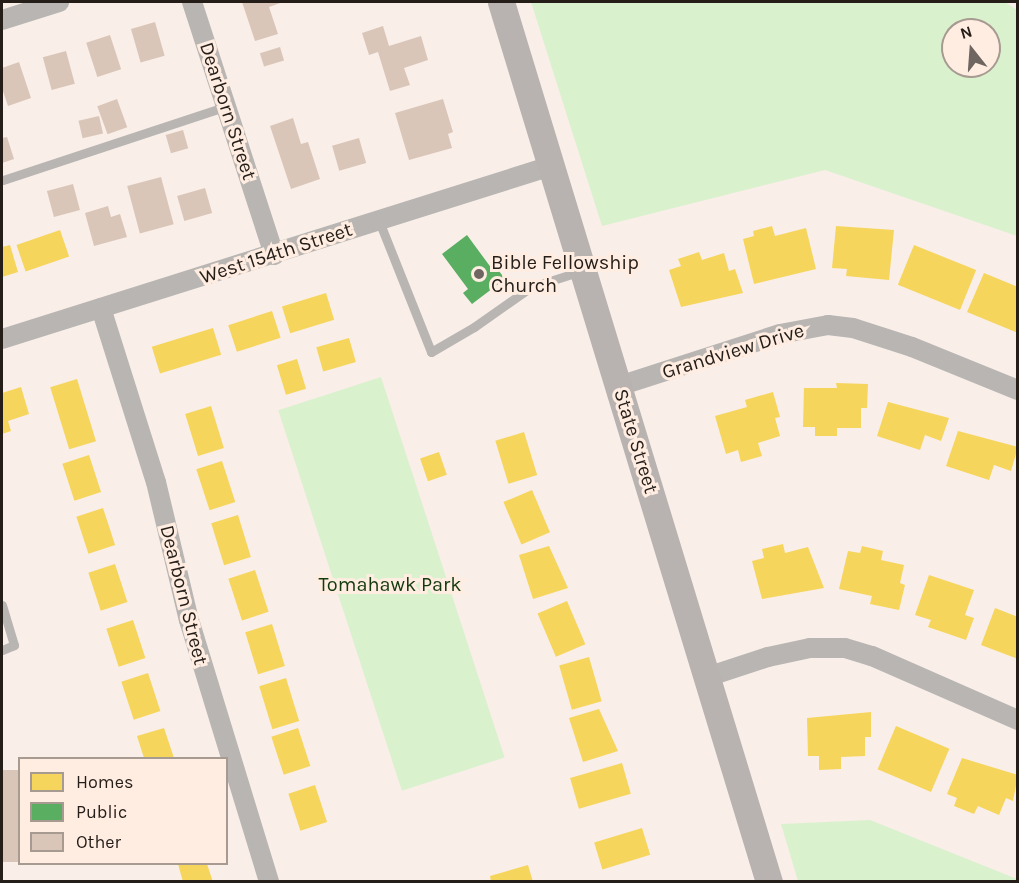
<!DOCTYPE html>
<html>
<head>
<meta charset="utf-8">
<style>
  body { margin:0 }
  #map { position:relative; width:1019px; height:883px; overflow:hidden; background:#f9eee8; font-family:Karla,sans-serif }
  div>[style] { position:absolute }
  .green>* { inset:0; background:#daf1ce; transform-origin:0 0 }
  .homes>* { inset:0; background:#f6d55c; transform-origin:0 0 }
  .public>* { inset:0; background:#5aae61 }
  .building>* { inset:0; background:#dac6b9; transform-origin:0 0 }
  .service>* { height:9px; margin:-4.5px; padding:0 4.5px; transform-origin:4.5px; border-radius:4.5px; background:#b8b5b2 }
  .minor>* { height:20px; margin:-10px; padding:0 10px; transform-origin:10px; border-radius:10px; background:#b8b5b2 }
  .secondary>* { height:27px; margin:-13.5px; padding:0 13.5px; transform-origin:13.5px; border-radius:13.5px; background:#b8b3b0 }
  .dots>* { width:16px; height:16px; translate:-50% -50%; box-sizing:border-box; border:3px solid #ffede2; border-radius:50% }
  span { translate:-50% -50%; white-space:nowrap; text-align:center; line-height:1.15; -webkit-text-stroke:6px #ffede2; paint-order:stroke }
  .street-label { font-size:20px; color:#241d18 }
  .poi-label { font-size:20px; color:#241d18 }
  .left { translate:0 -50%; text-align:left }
  .park-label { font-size:20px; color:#123a0c }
  .frame { position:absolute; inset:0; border:3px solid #241d18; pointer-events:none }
  .legend { position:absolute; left:18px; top:757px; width:210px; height:108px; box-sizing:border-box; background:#ffede2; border:2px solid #a79a91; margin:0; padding:8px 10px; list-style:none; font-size:18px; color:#241d18 }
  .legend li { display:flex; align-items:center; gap:12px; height:30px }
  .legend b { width:30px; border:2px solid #a79a91 }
  .north { position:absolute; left:941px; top:18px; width:60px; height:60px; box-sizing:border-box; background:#ffede2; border:2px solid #a79a91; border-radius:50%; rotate:343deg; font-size:16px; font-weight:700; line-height:24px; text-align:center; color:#241d18 }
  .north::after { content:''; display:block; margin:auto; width:21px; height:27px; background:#6f6661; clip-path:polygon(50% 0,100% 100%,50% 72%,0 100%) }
</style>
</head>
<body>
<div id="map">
  <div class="green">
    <div style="clip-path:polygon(evenodd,531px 2px,1005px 2px,1017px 10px,1017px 236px,825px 170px,602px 226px,531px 2px,953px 30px,989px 30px,989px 66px,953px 66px,953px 30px)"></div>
    <div style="left:381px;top:377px;width:400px;height:108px;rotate:72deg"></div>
    <div style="clip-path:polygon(870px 820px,1017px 879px,1017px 881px,798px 881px,781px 824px)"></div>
  </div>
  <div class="homes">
    <div style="clip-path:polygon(772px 226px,775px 236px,806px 228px,816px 269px,754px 284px,743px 239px,754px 236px,753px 231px)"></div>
    <div style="clip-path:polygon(836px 226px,894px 230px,889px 280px,846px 276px,847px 269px,832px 268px)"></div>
    <div style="left:60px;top:230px;width:28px;height:46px;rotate:71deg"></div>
    <div style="clip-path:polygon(10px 245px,18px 272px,2px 277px,2px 247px)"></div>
    <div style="left:914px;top:245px;width:67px;height:43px;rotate:22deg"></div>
    <div style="clip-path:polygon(699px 252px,702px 260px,724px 253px,729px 271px,735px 269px,743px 293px,681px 307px,669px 270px,681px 266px,678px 259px)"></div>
    <div style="clip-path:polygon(984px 273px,1018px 287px,1018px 333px,967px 312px)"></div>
    <div style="left:326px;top:293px;width:28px;height:46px;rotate:73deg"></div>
    <div style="left:272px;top:311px;width:28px;height:46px;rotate:72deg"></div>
    <div style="left:213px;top:328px;width:28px;height:64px;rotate:73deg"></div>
    <div style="left:349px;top:338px;width:25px;height:34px;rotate:74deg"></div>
    <div style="left:297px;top:359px;width:31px;height:21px;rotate:73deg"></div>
    <div style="left:77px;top:379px;width:65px;height:28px;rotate:73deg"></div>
    <div style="clip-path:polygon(836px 383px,868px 384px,867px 408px,861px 408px,861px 428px,837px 428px,837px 436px,815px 436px,815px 427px,803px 427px,804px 388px,837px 388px)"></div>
    <div style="clip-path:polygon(21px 387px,29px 414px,8px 421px,11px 431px,2px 434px,2px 393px)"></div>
    <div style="clip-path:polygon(773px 392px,780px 417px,775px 418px,780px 436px,758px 443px,762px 456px,741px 462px,738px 450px,726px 454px,715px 416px,747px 407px,745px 400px)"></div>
    <div style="clip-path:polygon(888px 402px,949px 418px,941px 441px,925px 435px,920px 450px,877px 436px)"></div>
    <div style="left:211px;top:406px;width:44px;height:27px;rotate:73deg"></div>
    <div style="clip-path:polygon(958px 431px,1018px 447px,1011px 471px,994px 465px,989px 480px,946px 466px)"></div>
    <div style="left:524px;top:432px;width:45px;height:30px;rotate:73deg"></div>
    <div style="left:439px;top:452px;width:24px;height:20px;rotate:71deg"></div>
    <div style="left:89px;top:455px;width:39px;height:28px;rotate:72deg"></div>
    <div style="left:222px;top:461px;width:43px;height:27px;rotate:72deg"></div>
    <div style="left:532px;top:490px;width:46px;height:31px;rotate:67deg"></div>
    <div style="left:103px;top:508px;width:39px;height:28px;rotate:72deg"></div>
    <div style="left:238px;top:515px;width:44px;height:28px;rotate:73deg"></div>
    <div style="clip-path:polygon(783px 544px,785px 553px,808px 547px,824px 588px,762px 599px,752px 561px,764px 558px,762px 549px)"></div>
    <div style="clip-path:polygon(549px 546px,568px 588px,533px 599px,519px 555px)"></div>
    <div style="clip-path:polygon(862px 546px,883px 551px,881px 560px,904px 565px,900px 583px,905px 585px,899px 610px,870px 604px,872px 596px,839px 589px,848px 551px,860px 553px)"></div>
    <div style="left:115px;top:564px;width:40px;height:28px;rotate:72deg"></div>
    <div style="left:255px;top:570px;width:44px;height:28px;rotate:72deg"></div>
    <div style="clip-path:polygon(929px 575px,974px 590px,965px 615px,974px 618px,966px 640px,928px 627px,931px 620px,915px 615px)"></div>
    <div style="left:567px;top:601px;width:47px;height:32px;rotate:67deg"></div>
    <div style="clip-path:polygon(995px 608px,1018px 617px,1018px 659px,981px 645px)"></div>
    <div style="left:133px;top:620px;width:40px;height:28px;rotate:72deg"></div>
    <div style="left:272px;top:624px;width:44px;height:28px;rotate:73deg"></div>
    <div style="left:589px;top:657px;width:46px;height:31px;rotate:74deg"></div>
    <div style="left:148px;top:673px;width:40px;height:28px;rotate:72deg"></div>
    <div style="left:286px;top:678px;width:45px;height:28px;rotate:73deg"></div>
    <div style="clip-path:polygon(599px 709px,618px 751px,583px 762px,569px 718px)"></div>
    <div style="clip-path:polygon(871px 712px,871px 737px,865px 737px,865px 756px,841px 757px,841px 769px,819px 770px,819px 756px,808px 756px,807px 718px)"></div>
    <div style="left:896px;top:726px;width:58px;height:47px;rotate:23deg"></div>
    <div style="clip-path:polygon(164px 728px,174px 758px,144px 758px,137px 736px)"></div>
    <div style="left:298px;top:728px;width:40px;height:28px;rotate:72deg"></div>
    <div style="clip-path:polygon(962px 758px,1018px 775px,1013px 801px,1006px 798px,999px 815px,978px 806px,974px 814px,954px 806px,957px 798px,947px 794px)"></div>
    <div style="left:622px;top:763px;width:32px;height:54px;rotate:74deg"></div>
    <div style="left:315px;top:785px;width:39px;height:28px;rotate:72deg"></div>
    <div style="left:642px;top:828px;width:28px;height:50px;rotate:73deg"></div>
    <div style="clip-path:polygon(178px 864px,207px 864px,213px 882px,183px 882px)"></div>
    <div style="clip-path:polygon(528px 865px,533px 882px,491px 882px,490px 876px)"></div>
  </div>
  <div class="public">
    <div style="clip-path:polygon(467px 235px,492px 269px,496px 267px,505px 279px,472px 304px,463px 293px,468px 289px,442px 254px)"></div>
  </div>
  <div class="building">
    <div style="clip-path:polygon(242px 2px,283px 2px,269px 7px,278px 34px,255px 41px)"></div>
    <div style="left:155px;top:22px;width:35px;height:25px;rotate:74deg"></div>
    <div style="clip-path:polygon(383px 26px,389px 46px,421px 36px,428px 60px,404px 68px,410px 85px,390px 91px,378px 52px,369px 55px,362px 33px)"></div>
    <div style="left:110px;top:35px;width:36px;height:25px;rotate:72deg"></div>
    <div style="left:280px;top:47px;width:14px;height:21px;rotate:73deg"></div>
    <div style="left:66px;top:51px;width:34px;height:24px;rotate:75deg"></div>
    <div style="clip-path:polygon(19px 62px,31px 98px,8px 106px,2px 88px,2px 68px)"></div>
    <div style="left:117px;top:99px;width:30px;height:21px;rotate:70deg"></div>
    <div style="clip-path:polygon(443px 99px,453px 132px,448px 134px,452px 148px,409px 160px,395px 113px)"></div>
    <div style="left:99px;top:116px;width:18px;height:21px;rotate:77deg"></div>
    <div style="clip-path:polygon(293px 118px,301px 144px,308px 142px,320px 179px,291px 189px,270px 126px)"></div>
    <div style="left:183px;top:130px;width:19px;height:18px;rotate:74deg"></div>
    <div style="clip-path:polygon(7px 137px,14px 159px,2px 163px,2px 138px)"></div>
    <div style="left:359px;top:138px;width:26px;height:28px;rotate:74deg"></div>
    <div style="left:161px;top:177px;width:49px;height:35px;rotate:75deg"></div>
    <div style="left:73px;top:184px;width:27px;height:27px;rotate:75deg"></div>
    <div style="left:205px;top:188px;width:26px;height:29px;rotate:74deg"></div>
    <div style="clip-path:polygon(108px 206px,111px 217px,120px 214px,127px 237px,94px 246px,85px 213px)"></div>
    <div style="left:20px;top:770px;width:92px;height:19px;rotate:90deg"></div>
  </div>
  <div class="service">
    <div style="left:3px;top:180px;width:236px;rotate:-18.3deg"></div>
    <div style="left:379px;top:221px;width:141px;rotate:68.3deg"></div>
    <div style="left:431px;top:352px;width:50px;rotate:-30.2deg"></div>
    <div style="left:474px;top:327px;width:70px;rotate:-35.1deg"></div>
    <div style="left:531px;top:287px;width:52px;rotate:-17.7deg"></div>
    <div style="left:2px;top:605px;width:42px;rotate:73.3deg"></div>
    <div style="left:14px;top:645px;width:13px;rotate:157deg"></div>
  </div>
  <div class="minor">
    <div style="left:192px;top:2px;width:266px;rotate:72deg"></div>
    <div style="left:2px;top:20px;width:60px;rotate:-17.5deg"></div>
    <div style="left:101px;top:308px;width:182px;rotate:72.5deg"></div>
    <div style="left:156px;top:482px;width:142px;rotate:76.6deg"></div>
    <div style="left:189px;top:620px;width:274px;rotate:73deg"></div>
    <div style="left:2px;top:339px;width:576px;rotate:-17.49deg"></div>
    <div style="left:619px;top:386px;width:169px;rotate:-17.9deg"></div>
    <div style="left:780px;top:334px;width:49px;rotate:-10.6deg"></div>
    <div style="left:828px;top:325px;width:25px;rotate:7deg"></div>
    <div style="left:853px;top:328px;width:62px;rotate:17.9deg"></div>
    <div style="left:912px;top:347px;width:114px;rotate:22.1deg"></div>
    <div style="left:707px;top:677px;width:64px;rotate:-18.2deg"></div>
    <div style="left:768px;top:657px;width:43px;rotate:-12.1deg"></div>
    <div style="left:810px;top:648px;width:35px"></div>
    <div style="left:845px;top:648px;width:28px;rotate:17deg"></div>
    <div style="left:872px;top:656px;width:159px;rotate:23.7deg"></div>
  </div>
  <div class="secondary">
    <div style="left:501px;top:2px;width:920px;rotate:73.06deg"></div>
  </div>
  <div class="dots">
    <div style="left:479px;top:274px;background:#6f6661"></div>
  </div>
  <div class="street-label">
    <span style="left:228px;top:111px;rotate:72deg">Dearborn Street</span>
    <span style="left:276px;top:253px;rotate:-18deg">West 154th Street</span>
    <span style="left:733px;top:351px;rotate:-17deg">Grandview Drive</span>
    <span style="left:636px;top:441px;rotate:73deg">State Street</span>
    <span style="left:184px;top:595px;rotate:76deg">Dearborn Street</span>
  </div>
  <div class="poi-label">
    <span class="left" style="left:491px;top:274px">Bible Fellowship<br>Church</span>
  </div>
  <div class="park-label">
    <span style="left:390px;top:584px">Tomahawk Park</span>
  </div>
  <div class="frame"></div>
  <ul class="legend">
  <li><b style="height:16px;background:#f6d55c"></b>Homes</li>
  <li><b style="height:16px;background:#5aae61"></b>Public</li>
  <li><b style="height:16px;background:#dac6b9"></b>Other</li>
  </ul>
  <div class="north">N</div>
</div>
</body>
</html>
